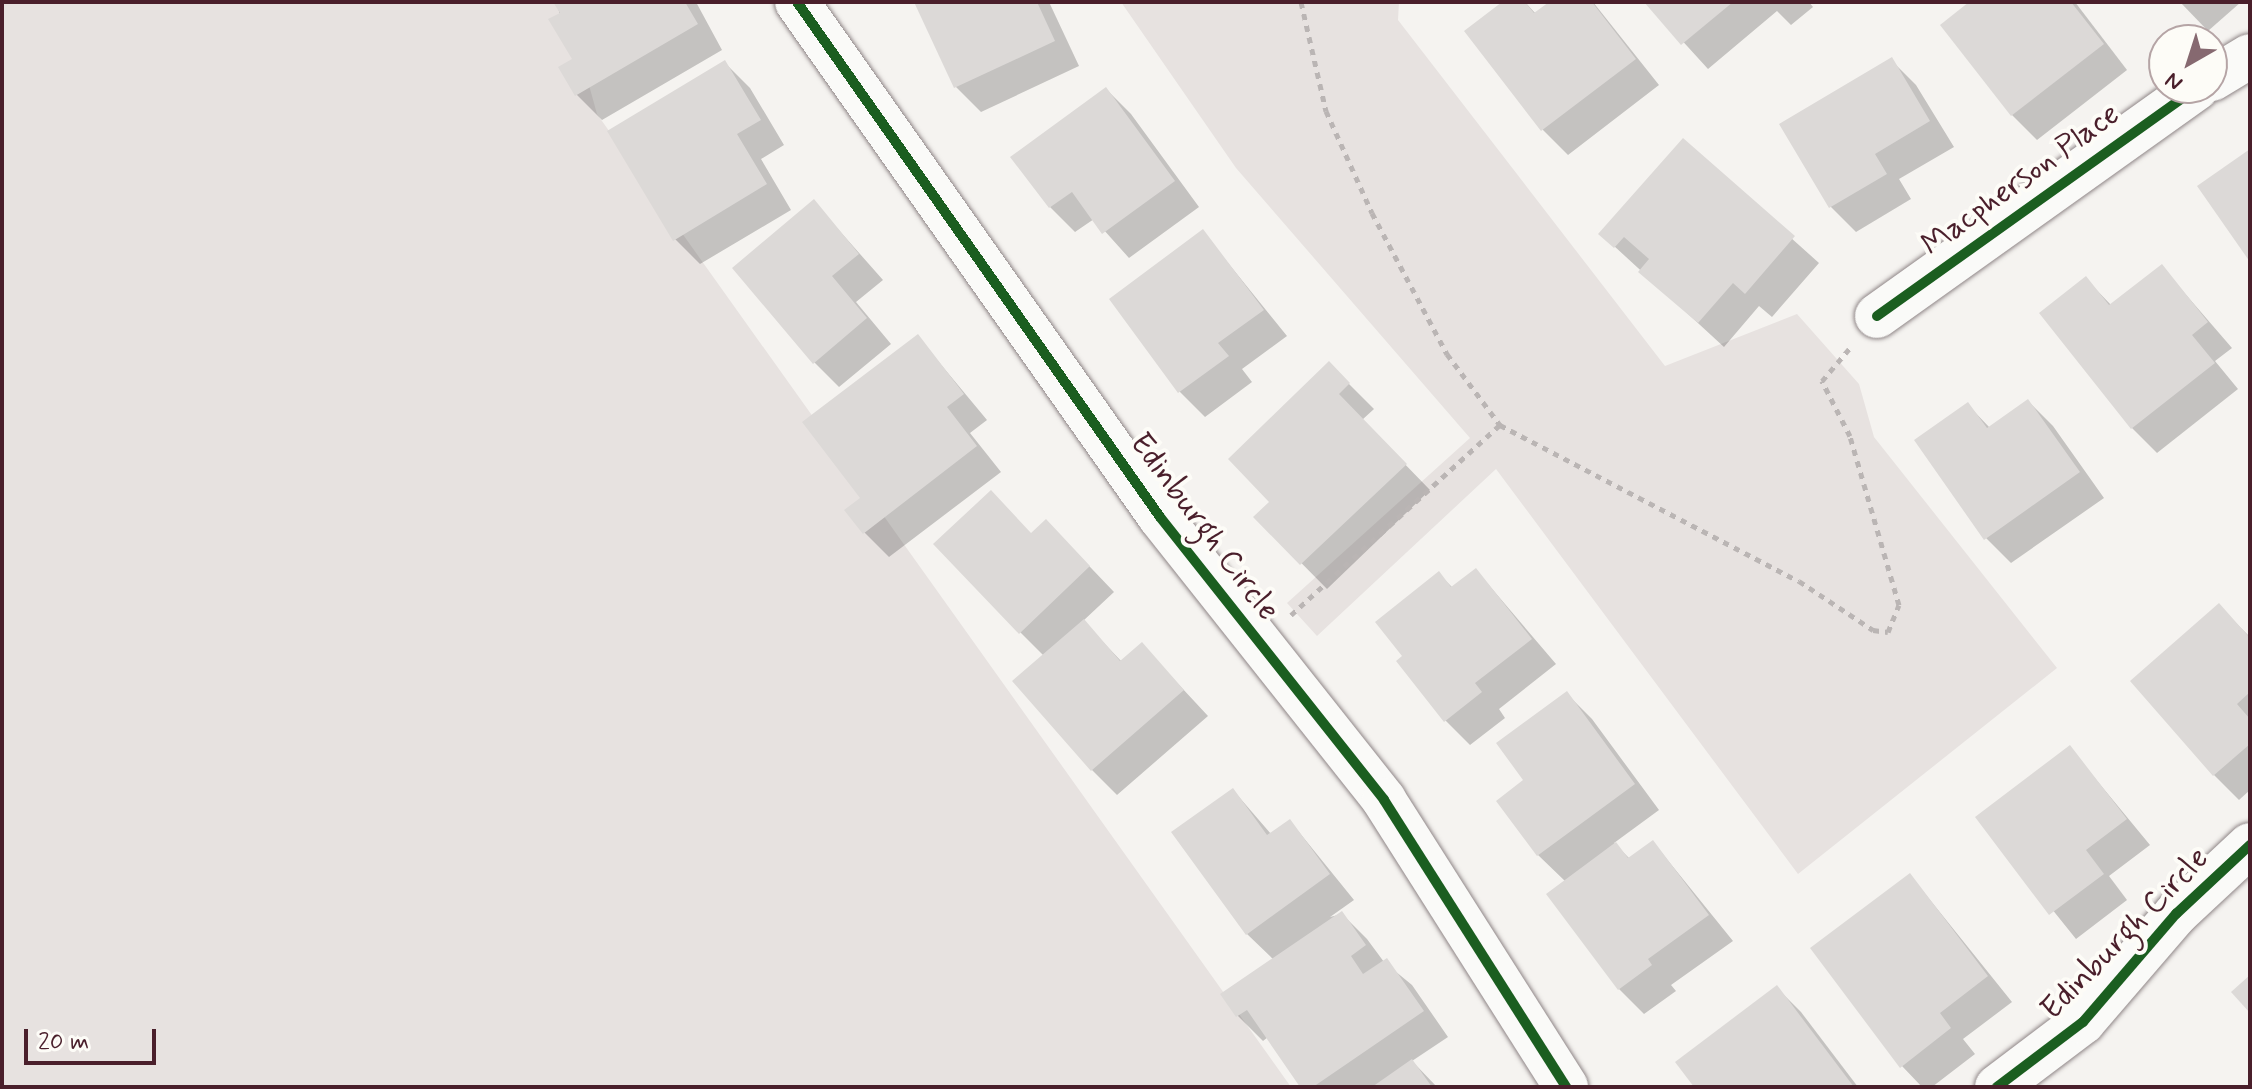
<!DOCTYPE html>
<html>
<head>
<meta charset="utf-8">
<style>
  body { margin:0 }
  #map { position:relative; width:2252px; height:1089px; overflow:hidden; background:#f5f3f0; font-family:Mynerve,sans-serif }
  div>[style] { position:absolute }
  .green>* { inset:0; background:#e7e2e0 }
  .shadow>* { inset:0; background:#0003 }
  .building>* { inset:0; background:#dcd9d7 }
  .path>* { height:5px; margin-top:-2.5px; transform-origin:0; background:repeating-linear-gradient(90deg,#bab5b4 0 6px,transparent 0 12px) }
  .roads { filter:drop-shadow(0 0 2px #8f8687) drop-shadow(0 0 2px #8f8687) }
  .minor>* { height:44px; margin:-22px; padding:0 22px; transform-origin:22px; border-radius:22px; background:#fafaf8 }
  .cycleway>* { height:10px; margin:-5px; padding:0 5px; transform-origin:5px; border-radius:5px; background:#1b5e20 }
  span { translate:-50% -50%; white-space:nowrap; text-align:center; line-height:1.15; -webkit-text-stroke:8px #fdfcf7; paint-order:stroke }
  .street-label { font-size:32px; color:#4a1f2b }
  .frame { position:absolute; inset:0; border:4px solid #4a1f2b; pointer-events:none }
  .north { position:absolute; left:2148px; top:24px; width:80px; height:80px; box-sizing:border-box; background:#fdfcf7; border:2px solid #b5a4a5; border-radius:50%; rotate:219deg; font-size:22px; font-weight:700; line-height:32px; text-align:center; color:#4a1f2b }
  .north::after { content:''; display:block; margin:auto; width:28px; height:36px; background:#866970; clip-path:polygon(50% 0,100% 100%,50% 72%,0 100%) }
  .scale { position:absolute; left:24px; top:1029px; width:132px; height:36px; box-sizing:border-box; border:4px solid #4a1f2b; border-top:0; padding-left:10px; font-size:24px; line-height:28px; white-space:nowrap; color:#4a1f2b; -webkit-text-stroke:6px #fdfcf7; paint-order:stroke }
</style>
</head>
<body>
<div id="map">
  <div class="green">
    <div style="clip-path:polygon(2px 2px,566px 2px,597px 114px,1291px 1087px,2px 1087px)"></div>
    <div style="clip-path:polygon(1121px 2px,1399px 2px,1398px 20px,1665px 366px,1797px 314px,1859px 384px,1874px 437px,2057px 668px,1798px 874px,1496px 469px,1317px 636px,1287px 603px,1470px 438px,1236px 168px)"></div>
  </div>
  <div class="shadow">
    <div style="clip-path:polygon(556px 2px,696px 2px,722px 50px,602px 120px,577px 95px,575px 60px)"></div>
    <div style="clip-path:polygon(916px 2px,1049px 2px,1079px 66px,981px 112px,956px 87px)"></div>
    <div style="clip-path:polygon(1505px 2px,1525px 2px,1536px 14px,1552px 2px,1593px 2px,1659px 85px,1568px 155px,1543px 130px)"></div>
    <div style="clip-path:polygon(1647px 2px,1809px 2px,1813px 7px,1791px 25px,1777px 11px,1708px 69px)"></div>
    <div style="clip-path:polygon(1973px 2px,2075px 2px,2127px 70px,2037px 140px,2012px 115px)"></div>
    <div style="clip-path:polygon(2180px 2px,2241px 2px,2208px 31px)"></div>
    <div style="clip-path:polygon(1891px 60px,1916px 85px,1954px 147px,1899px 179px,1911px 199px,1856px 232px,1831px 207px,1782px 125px)"></div>
    <div style="clip-path:polygon(725px 63px,750px 88px,784px 145px,761px 159px,791px 210px,700px 264px,675px 239px)"></div>
    <div style="clip-path:polygon(1106px 89px,1131px 114px,1199px 207px,1129px 258px,1094px 219px,1075px 232px,1050px 207px)"></div>
    <div style="clip-path:polygon(1683px 141px,1819px 263px,1772px 317px,1759px 306px,1724px 347px,1601px 234px)"></div>
    <div style="clip-path:polygon(814px 202px,883px 280px,856px 302px,891px 344px,839px 387px,814px 362px)"></div>
    <div style="clip-path:polygon(1203px 232px,1287px 336px,1242px 369px,1252px 382px,1205px 417px,1180px 392px,1112px 299px)"></div>
    <div style="clip-path:polygon(2162px 267px,2232px 348px,2215px 361px,2238px 389px,2157px 453px,2132px 428px,2086px 279px,2112px 306px)"></div>
    <div style="clip-path:polygon(918px 337px,987px 420px,970px 433px,1001px 472px,889px 557px,864px 532px,863px 498px)"></div>
    <div style="clip-path:polygon(1329px 364px,1374px 409px,1362px 420px,1430px 490px,1327px 589px,1256px 517px,1272px 502px)"></div>
    <div style="clip-path:polygon(2028px 401px,2053px 426px,2104px 498px,2011px 563px,1986px 538px,1968px 405px,1990px 428px)"></div>
    <div style="clip-path:polygon(1032px 535px,1071px 547px,1114px 592px,1083px 621px,1122px 662px,1142px 645px,1208px 716px,1117px 795px,1092px 770px,1044px 656px,1020px 632px)"></div>
    <div style="clip-path:polygon(1476px 570px,1556px 664px,1499px 709px,1505px 718px,1470px 745px,1445px 720px,1405px 656px,1439px 574px,1453px 588px)"></div>
    <div style="clip-path:polygon(2219px 606px,2250px 637px,2250px 790px,2239px 800px,2214px 775px)"></div>
    <div style="clip-path:polygon(1567px 694px,1592px 719px,1659px 810px,1614px 843px,1630px 859px,1653px 842px,1733px 941px,1671px 985px,1676px 991px,1644px 1014px,1619px 989px,1566px 882px,1538px 855px,1526px 781px)"></div>
    <div style="clip-path:polygon(2070px 748px,2150px 845px,2109px 876px,2127px 900px,2076px 939px,1978px 817px)"></div>
    <div style="clip-path:polygon(1233px 790px,1271px 834px,1290px 821px,1354px 900px,1330px 917px,1342px 914px,1367px 939px,1384px 962px,1412px 985px,1448px 1037px,1412px 1061px,1437px 1087px,1302px 1087px,1268px 1037px,1263px 1041px,1238px 1016px,1223px 995px,1274px 960px,1247px 934px,1174px 832px)"></div>
    <div style="clip-path:polygon(1910px 875px,2012px 1002px,1963px 1039px,1975px 1054px,1932px 1087px,1922px 1087px,1902px 1066px)"></div>
    <div style="clip-path:polygon(1776px 987px,1801px 1012px,1858px 1087px,1697px 1087px)"></div>
  </div>
  <div class="building">
    <div style="clip-path:polygon(553px 2px,685px 2px,698px 24px,575px 96px,558px 67px,572px 59px,548px 19px,560px 13px)"></div>
    <div style="clip-path:polygon(914px 2px,1037px 2px,1055px 41px,954px 88px)"></div>
    <div style="clip-path:polygon(1502px 2px,1525px 2px,1534px 13px,1549px 2px,1592px 2px,1636px 59px,1541px 131px,1464px 31px)"></div>
    <div style="clip-path:polygon(1644px 2px,1733px 2px,1681px 45px)"></div>
    <div style="clip-path:polygon(1969px 2px,2071px 2px,2104px 44px,2011px 116px,1940px 25px)"></div>
    <div style="clip-path:polygon(1892px 57px,1930px 121px,1875px 154px,1887px 174px,1829px 208px,1779px 124px)"></div>
    <div style="clip-path:polygon(725px 60px,761px 120px,737px 134px,767px 184px,673px 241px,607px 131px)"></div>
    <div style="clip-path:polygon(1106px 87px,1175px 181px,1102px 234px,1072px 192px,1049px 208px,1010px 157px)"></div>
    <div style="clip-path:polygon(1683px 138px,1795px 236px,1745px 294px,1733px 283px,1698px 323px,1638px 272px,1649px 259px,1624px 237px,1614px 248px,1598px 234px)"></div>
    <div style="clip-path:polygon(2250px 149px,2250px 262px,2197px 186px)"></div>
    <div style="clip-path:polygon(814px 199px,859px 254px,832px 276px,867px 318px,813px 364px,732px 268px)"></div>
    <div style="clip-path:polygon(1203px 229px,1264px 310px,1218px 343px,1229px 356px,1178px 393px,1109px 299px)"></div>
    <div style="clip-path:polygon(2162px 264px,2208px 322px,2192px 335px,2215px 363px,2131px 429px,2039px 313px,2086px 276px,2109px 305px)"></div>
    <div style="clip-path:polygon(918px 334px,964px 394px,947px 407px,977px 446px,863px 534px,844px 510px,860px 498px,802px 422px)"></div>
    <div style="clip-path:polygon(1329px 361px,1350px 383px,1339px 394px,1407px 464px,1300px 565px,1253px 517px,1269px 502px,1228px 459px)"></div>
    <div style="clip-path:polygon(2028px 399px,2080px 472px,1984px 540px,1914px 440px,1968px 402px,1987px 428px)"></div>
    <div style="clip-path:polygon(991px 490px,1031px 533px,1046px 519px,1090px 566px,1019px 634px,933px 544px)"></div>
    <div style="clip-path:polygon(1476px 568px,1532px 639px,1475px 683px,1482px 692px,1444px 722px,1396px 661px,1402px 656px,1375px 622px,1439px 571px,1451px 587px)"></div>
    <div style="clip-path:polygon(2219px 603px,2250px 638px,2250px 692px,2237px 704px,2250px 719px,2250px 744px,2213px 776px,2130px 681px)"></div>
    <div style="clip-path:polygon(1084px 619px,1120px 661px,1142px 642px,1184px 690px,1091px 771px,1012px 681px)"></div>
    <div style="clip-path:polygon(1567px 691px,1635px 784px,1537px 856px,1496px 801px,1523px 780px,1496px 743px)"></div>
    <div style="clip-path:polygon(2070px 745px,2127px 819px,2086px 850px,2104px 874px,2049px 915px,1975px 817px)"></div>
    <div style="clip-path:polygon(1233px 788px,1267px 835px,1290px 819px,1330px 874px,1246px 935px,1171px 832px)"></div>
    <div style="clip-path:polygon(1653px 840px,1709px 915px,1648px 959px,1652px 965px,1618px 990px,1546px 894px,1616px 842px,1628px 858px)"></div>
    <div style="clip-path:polygon(1910px 873px,1988px 976px,1940px 1013px,1951px 1028px,1900px 1068px,1810px 948px)"></div>
    <div style="clip-path:polygon(1342px 911px,1366px 945px,1351px 956px,1363px 974px,1387px 958px,1424px 1011px,1313px 1087px,1300px 1087px,1247px 1010px,1236px 1017px,1220px 994px)"></div>
    <div style="clip-path:polygon(2250px 975px,2250px 1013px,2231px 992px)"></div>
    <div style="clip-path:polygon(1777px 985px,1854px 1087px,1694px 1087px,1675px 1062px)"></div>
    <div style="clip-path:polygon(1412px 1059px,1432px 1087px,1372px 1087px)"></div>
  </div>
  <div class="path">
    <div style="left:1301px;top:2px;width:112px;rotate:77.1deg"></div>
    <div style="left:1326px;top:111px;width:112px;rotate:65.7deg"></div>
    <div style="left:1372px;top:213px;width:160px;rotate:62deg"></div>
    <div style="left:1447px;top:354px;width:89px;rotate:53.3deg"></div>
    <div style="left:1500px;top:425px;width:337px;rotate:27.6deg"></div>
    <div style="left:1799px;top:581px;width:89px;rotate:33.5deg"></div>
    <div style="left:1873px;top:630px;width:15px;rotate:8deg"></div>
    <div style="left:1888px;top:632px;width:29px;rotate:-68deg"></div>
    <div style="left:1899px;top:605px;width:176px;rotate:-106.2deg"></div>
    <div style="left:1850px;top:436px;width:62px;rotate:-117deg"></div>
    <div style="left:1822px;top:381px;width:42px;rotate:-49.8deg"></div>
    <div style="left:1291px;top:615px;width:282px;rotate:-42.3deg"></div>
  </div>
  <div class="roads">
    <div class="minor">
      <div style="left:797px;top:2px;width:630px;rotate:54.82deg"></div>
      <div style="left:1160px;top:517px;width:361px;rotate:51.6deg"></div>
      <div style="left:1384px;top:800px;width:340px;rotate:57.6deg"></div>
      <div style="left:2212px;top:79px;width:44px;rotate:-31.2deg"></div>
      <div style="left:1877px;top:316px;width:393px;rotate:-35.5deg"></div>
      <div style="left:1997px;top:1087px;width:108px;rotate:-37.1deg"></div>
      <div style="left:2083px;top:1022px;width:143px;rotate:-49.3deg"></div>
      <div style="left:2176px;top:914px;width:101px;rotate:-43deg"></div>
    </div>
  </div>
  <div class="cycleway">
    <div style="left:797px;top:2px;width:630px;rotate:54.82deg"></div>
    <div style="left:1160px;top:517px;width:361px;rotate:51.6deg"></div>
    <div style="left:1384px;top:800px;width:340px;rotate:57.6deg"></div>
    <div style="left:1877px;top:316px;width:393px;rotate:-35.5deg"></div>
    <div style="left:1997px;top:1087px;width:108px;rotate:-37.1deg"></div>
    <div style="left:2083px;top:1022px;width:143px;rotate:-49.3deg"></div>
    <div style="left:2176px;top:914px;width:101px;rotate:-43deg"></div>
  </div>
  <div class="street-label">
    <span style="left:2021px;top:180px;rotate:-36deg">Macpherson Place</span>
    <span style="left:1204px;top:527px;rotate:53deg">Edinburgh Circle</span>
    <span style="left:2125px;top:934px;rotate:-46deg">Edinburgh Circle</span>
  </div>
  <div class="frame"></div>
  <div class="north">N</div>
  <div class="scale">20 m</div>
</div>
</body>
</html>
